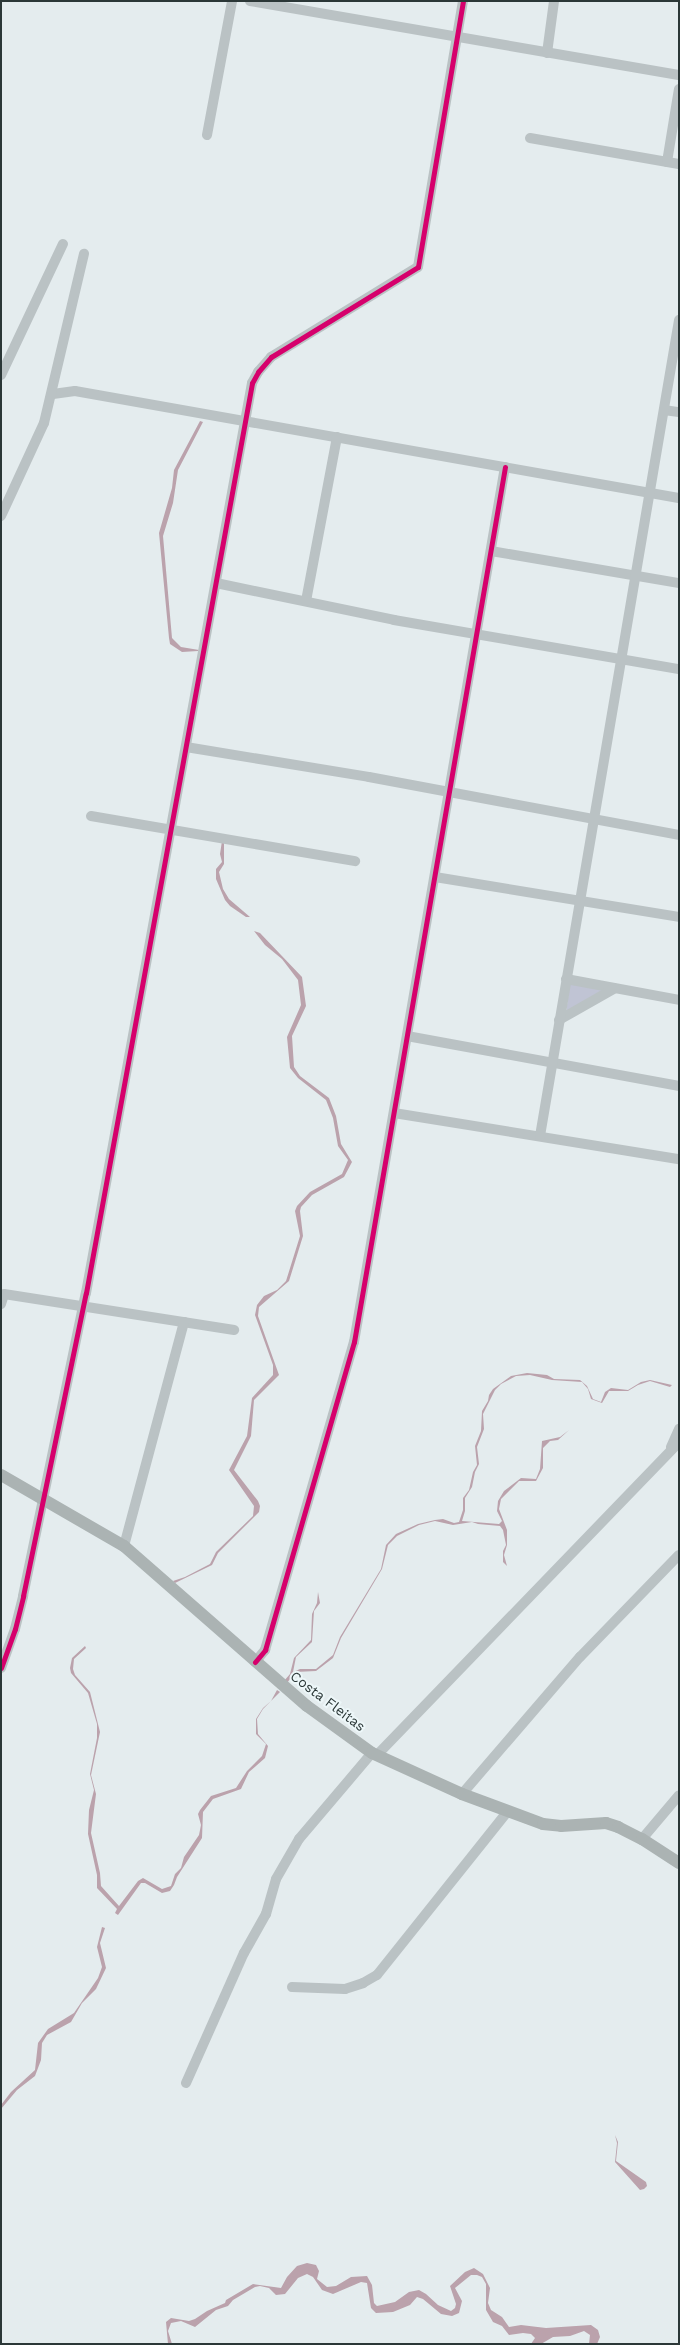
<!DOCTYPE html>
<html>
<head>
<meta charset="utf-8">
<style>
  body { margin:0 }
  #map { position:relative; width:680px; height:2345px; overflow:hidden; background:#e4ecee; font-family:"Work Sans",sans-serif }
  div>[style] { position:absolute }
  .green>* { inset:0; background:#c0c4d4 }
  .water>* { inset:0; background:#bba2ac }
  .minor>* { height:10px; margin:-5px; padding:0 5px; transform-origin:5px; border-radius:5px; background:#bac2c4 }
  .major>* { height:12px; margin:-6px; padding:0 6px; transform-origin:6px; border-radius:6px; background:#abb3b3 }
  .cycleway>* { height:5px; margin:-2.5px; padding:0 2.5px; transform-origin:2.5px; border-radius:2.5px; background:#d6006c }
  span { translate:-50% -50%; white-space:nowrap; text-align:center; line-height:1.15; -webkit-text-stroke:4px #edf7f9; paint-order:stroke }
  .street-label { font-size:14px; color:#2b3737 }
  .frame { position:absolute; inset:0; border:2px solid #2b3737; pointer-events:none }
</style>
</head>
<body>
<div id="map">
  <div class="green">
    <div style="clip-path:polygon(570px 984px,604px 990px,566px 1012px)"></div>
  </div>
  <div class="water">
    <div style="clip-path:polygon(200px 421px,203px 422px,178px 470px,173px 503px,163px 536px,172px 638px,181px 647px,199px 650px,198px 651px,182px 652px,170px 644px,169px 638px,159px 533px,172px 488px,174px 470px)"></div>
    <div style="clip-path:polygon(222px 841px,224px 842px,224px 864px,219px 872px,223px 889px,229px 899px,250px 917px,246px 917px,230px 906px,225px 900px,216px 879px,216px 869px,222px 862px,220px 854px)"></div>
    <div style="clip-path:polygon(254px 931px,260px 933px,302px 977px,306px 1006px,292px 1036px,294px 1067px,300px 1076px,329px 1098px,336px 1116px,341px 1144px,352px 1162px,344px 1177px,312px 1195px,301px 1207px,300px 1211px,303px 1236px,289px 1281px,259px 1307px,258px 1316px,279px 1375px,254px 1400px,251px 1436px,234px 1470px,258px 1501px,260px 1506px,259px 1512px,218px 1553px,212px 1565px,175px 1583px,173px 1581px,185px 1577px,210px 1564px,216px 1552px,253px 1516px,254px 1506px,229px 1470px,247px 1436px,252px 1398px,273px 1375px,273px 1365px,255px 1315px,257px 1305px,264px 1296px,277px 1290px,286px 1281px,300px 1236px,295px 1211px,297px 1206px,310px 1192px,342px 1174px,348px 1160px,338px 1146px,333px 1118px,326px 1100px,298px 1078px,290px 1068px,287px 1037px,301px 1005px,298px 980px,282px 959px,265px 945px)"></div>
    <div style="clip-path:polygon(527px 1373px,547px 1375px,554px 1379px,580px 1380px,587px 1386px,593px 1399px,601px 1402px,605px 1392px,611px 1388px,628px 1390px,641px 1382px,650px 1380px,672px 1385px,670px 1387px,650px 1381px,638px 1385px,628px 1391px,609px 1391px,602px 1403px,591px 1399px,588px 1389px,582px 1382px,552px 1380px,530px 1375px,516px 1376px,501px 1384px,495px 1390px,483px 1414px,484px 1429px,477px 1447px,479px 1464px,475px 1472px,472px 1487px,465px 1498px,465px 1511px,462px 1521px,499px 1524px,502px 1521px,497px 1511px,498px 1501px,504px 1491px,521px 1478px,536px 1479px,540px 1469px,542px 1441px,560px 1437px,569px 1430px,558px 1440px,550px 1441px,543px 1448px,543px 1468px,536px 1481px,519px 1481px,501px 1499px,499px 1509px,507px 1530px,507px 1545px,504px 1555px,507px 1566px,503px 1562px,503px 1551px,506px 1545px,503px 1530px,500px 1526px,478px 1524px,472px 1522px,453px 1525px,435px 1521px,419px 1525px,397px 1536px,388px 1545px,382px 1569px,341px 1638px,333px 1658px,316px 1671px,295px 1672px,287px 1683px,284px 1681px,290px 1674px,294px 1658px,311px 1640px,312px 1614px,317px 1603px,318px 1592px,320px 1603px,314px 1611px,312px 1642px,296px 1657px,293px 1672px,300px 1669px,316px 1669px,333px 1655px,340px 1637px,381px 1569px,386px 1545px,396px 1534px,418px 1524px,435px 1520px,443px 1519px,454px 1523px,459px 1522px,463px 1510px,463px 1498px,469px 1490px,473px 1472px,477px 1465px,475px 1446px,481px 1431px,482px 1411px,488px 1401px,489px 1395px,493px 1389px,511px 1376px)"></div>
    <div style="clip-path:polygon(85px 1646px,86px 1648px,74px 1659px,73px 1669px,75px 1675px,90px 1692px,100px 1732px,91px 1775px,96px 1794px,91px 1833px,100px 1873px,101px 1886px,119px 1906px,138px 1881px,143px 1878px,162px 1889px,171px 1886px,175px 1874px,181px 1868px,184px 1857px,199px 1835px,201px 1825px,198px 1814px,200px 1810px,211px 1796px,236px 1788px,247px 1771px,262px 1756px,266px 1744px,256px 1734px,256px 1719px,263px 1708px,271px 1701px,277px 1690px,280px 1692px,263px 1709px,257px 1719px,258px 1734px,268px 1746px,265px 1758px,249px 1772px,241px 1789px,213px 1799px,203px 1812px,202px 1838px,177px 1877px,174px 1885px,170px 1891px,162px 1893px,145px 1883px,141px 1883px,118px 1915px,115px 1913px,117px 1909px,97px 1888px,97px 1875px,88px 1834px,89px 1810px,94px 1790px,90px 1774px,97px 1738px,97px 1724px,88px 1693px,71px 1673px,70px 1668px,72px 1658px)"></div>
    <div style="clip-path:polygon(102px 1927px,105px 1928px,100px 1943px,106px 1968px,96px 1989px,82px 2003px,71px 2022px,47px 2035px,42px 2043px,41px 2060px,35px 2076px,17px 2090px,1px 2109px,1px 2105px,11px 2092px,35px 2070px,38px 2043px,48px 2029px,74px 2013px,98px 1978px,102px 1967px,97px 1947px)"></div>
    <div style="clip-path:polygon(615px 2135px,618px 2142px,616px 2161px,646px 2182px,647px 2186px,644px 2189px,640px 2190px,615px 2162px,617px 2143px)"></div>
    <div style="clip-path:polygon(307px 2263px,316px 2265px,319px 2271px,317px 2279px,327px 2287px,336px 2286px,351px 2277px,367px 2276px,372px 2285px,374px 2303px,377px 2306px,395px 2302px,409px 2292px,419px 2290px,426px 2294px,438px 2305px,451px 2311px,455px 2308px,456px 2304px,450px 2286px,465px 2272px,474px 2268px,483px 2274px,490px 2288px,488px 2303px,491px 2310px,502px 2317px,509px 2327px,521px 2325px,546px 2328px,591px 2325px,598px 2330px,600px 2337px,597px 2344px,589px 2344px,590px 2335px,584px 2331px,570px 2336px,553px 2337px,541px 2344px,531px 2344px,535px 2338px,531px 2334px,523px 2333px,509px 2335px,502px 2326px,493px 2322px,486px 2310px,486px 2284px,482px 2277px,477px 2275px,471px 2275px,455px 2288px,462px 2301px,459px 2313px,452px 2316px,441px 2314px,423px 2299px,417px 2297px,410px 2305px,393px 2312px,376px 2313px,371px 2308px,367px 2283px,361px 2282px,333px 2294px,322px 2290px,313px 2277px,307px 2274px,298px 2278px,285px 2294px,276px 2295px,269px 2288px,260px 2286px,255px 2287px,233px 2300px,228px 2306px,216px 2310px,195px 2327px,181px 2321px,171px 2323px,168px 2331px,172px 2344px,168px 2344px,166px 2322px,171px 2318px,189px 2321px,195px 2319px,207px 2311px,225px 2303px,226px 2300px,253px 2284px,281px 2288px,287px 2277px,297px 2266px)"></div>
  </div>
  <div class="minor">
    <div style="left:250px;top:1px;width:435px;rotate:9.8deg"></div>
    <div style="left:547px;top:53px;width:52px;rotate:-82.3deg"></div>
    <div style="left:207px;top:135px;width:136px;rotate:-79.4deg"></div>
    <div style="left:530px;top:138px;width:151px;rotate:9.9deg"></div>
    <div style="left:667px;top:162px;width:74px;rotate:-80.7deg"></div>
    <div style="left:1px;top:375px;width:145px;rotate:-64.7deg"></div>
    <div style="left:53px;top:394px;width:22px;rotate:-8deg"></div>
    <div style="left:75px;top:391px;width:613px;rotate:10.05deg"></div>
    <div style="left:664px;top:410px;width:15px;rotate:8deg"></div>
    <div style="left:1px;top:516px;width:102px;rotate:-65.2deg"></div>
    <div style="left:44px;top:423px;width:174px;rotate:-76.7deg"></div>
    <div style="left:491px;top:551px;width:191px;rotate:9.7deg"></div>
    <div style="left:216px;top:583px;width:182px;rotate:11.7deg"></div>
    <div style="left:394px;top:620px;width:289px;rotate:9.8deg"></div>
    <div style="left:306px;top:601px;width:167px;rotate:-79.3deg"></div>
    <div style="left:186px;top:747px;width:185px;rotate:9.3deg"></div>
    <div style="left:369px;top:777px;width:315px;rotate:10.6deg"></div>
    <div style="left:91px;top:816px;width:268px;rotate:9.7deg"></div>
    <div style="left:435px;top:877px;width:247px;rotate:9.3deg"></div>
    <div style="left:566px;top:979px;width:115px;rotate:10.5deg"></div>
    <div style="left:559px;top:1020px;width:64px;rotate:-29.7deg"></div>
    <div style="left:407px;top:1036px;width:277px;rotate:10.4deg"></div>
    <div style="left:394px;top:1113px;width:289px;rotate:9.2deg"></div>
    <div style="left:540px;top:1136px;width:828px;rotate:-80.33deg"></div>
    <div style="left:1px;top:1304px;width:10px;rotate:-73deg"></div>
    <div style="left:4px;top:1294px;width:233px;rotate:8.9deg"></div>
    <div style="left:671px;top:1447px;width:20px;rotate:-66deg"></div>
    <div style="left:124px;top:1546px;width:232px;rotate:-75deg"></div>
    <div style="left:255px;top:1662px;width:16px;rotate:-50deg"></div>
    <div style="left:265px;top:1650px;width:321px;rotate:-73.9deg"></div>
    <div style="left:354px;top:1342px;width:888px;rotate:-80.21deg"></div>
    <div style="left:1px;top:1668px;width:41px;rotate:-70.3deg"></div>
    <div style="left:15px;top:1629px;width:34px;rotate:-76deg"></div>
    <div style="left:23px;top:1596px;width:309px;rotate:-78.3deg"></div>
    <div style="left:86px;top:1293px;width:925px;rotate:-79.66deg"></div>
    <div style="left:252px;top:383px;width:13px;rotate:-61deg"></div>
    <div style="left:258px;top:372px;width:20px;rotate:-49deg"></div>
    <div style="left:271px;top:357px;width:172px;rotate:-31.5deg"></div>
    <div style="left:418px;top:267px;width:270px;rotate:-80.4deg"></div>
    <div style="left:377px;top:1755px;width:435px;rotate:-46deg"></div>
    <div style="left:462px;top:1794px;width:181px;rotate:-49.3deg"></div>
    <div style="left:580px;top:1657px;width:142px;rotate:-45.9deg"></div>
    <div style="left:642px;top:1839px;width:57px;rotate:-49.9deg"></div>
    <div style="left:292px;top:1987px;width:53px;rotate:2.2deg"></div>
    <div style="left:345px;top:1989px;width:19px;rotate:-18deg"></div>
    <div style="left:363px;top:1983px;width:16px;rotate:-30deg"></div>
    <div style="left:377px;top:1975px;width:208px;rotate:-51.4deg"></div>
    <div style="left:186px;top:2083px;width:142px;rotate:-66deg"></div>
    <div style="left:244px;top:1953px;width:45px;rotate:-60.6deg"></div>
    <div style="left:266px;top:1914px;width:36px;rotate:-74deg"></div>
    <div style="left:276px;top:1879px;width:46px;rotate:-60.1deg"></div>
    <div style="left:299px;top:1839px;width:113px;rotate:-49.7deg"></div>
  </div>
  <div class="major">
    <div style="left:1px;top:1475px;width:142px;rotate:30deg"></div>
    <div style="left:124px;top:1546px;width:243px;rotate:41.2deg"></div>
    <div style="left:307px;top:1706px;width:80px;rotate:35.9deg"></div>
    <div style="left:372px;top:1753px;width:99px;rotate:24.5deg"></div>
    <div style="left:462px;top:1794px;width:86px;rotate:20.3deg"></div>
    <div style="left:543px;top:1824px;width:18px;rotate:6deg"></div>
    <div style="left:561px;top:1826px;width:45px;rotate:-3.8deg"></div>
    <div style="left:606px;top:1823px;width:13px;rotate:18deg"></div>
    <div style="left:618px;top:1827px;width:27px;rotate:27deg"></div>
    <div style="left:642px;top:1839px;width:44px;rotate:33deg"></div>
  </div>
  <div class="cycleway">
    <div style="left:255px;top:1662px;width:16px;rotate:-50deg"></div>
    <div style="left:265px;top:1650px;width:321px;rotate:-73.9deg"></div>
    <div style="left:354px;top:1342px;width:888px;rotate:-80.21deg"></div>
    <div style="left:1px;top:1668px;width:41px;rotate:-70.3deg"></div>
    <div style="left:15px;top:1629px;width:34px;rotate:-76deg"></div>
    <div style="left:23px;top:1596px;width:309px;rotate:-78.3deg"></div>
    <div style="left:86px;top:1293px;width:925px;rotate:-79.66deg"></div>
    <div style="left:252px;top:383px;width:13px;rotate:-61deg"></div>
    <div style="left:258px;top:372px;width:20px;rotate:-49deg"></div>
    <div style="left:271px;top:357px;width:172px;rotate:-31.5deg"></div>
    <div style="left:418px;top:267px;width:270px;rotate:-80.4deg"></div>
  </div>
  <div class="street-label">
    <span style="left:328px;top:1701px;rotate:37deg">Costa Fleitas</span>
  </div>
  <div class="frame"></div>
</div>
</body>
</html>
